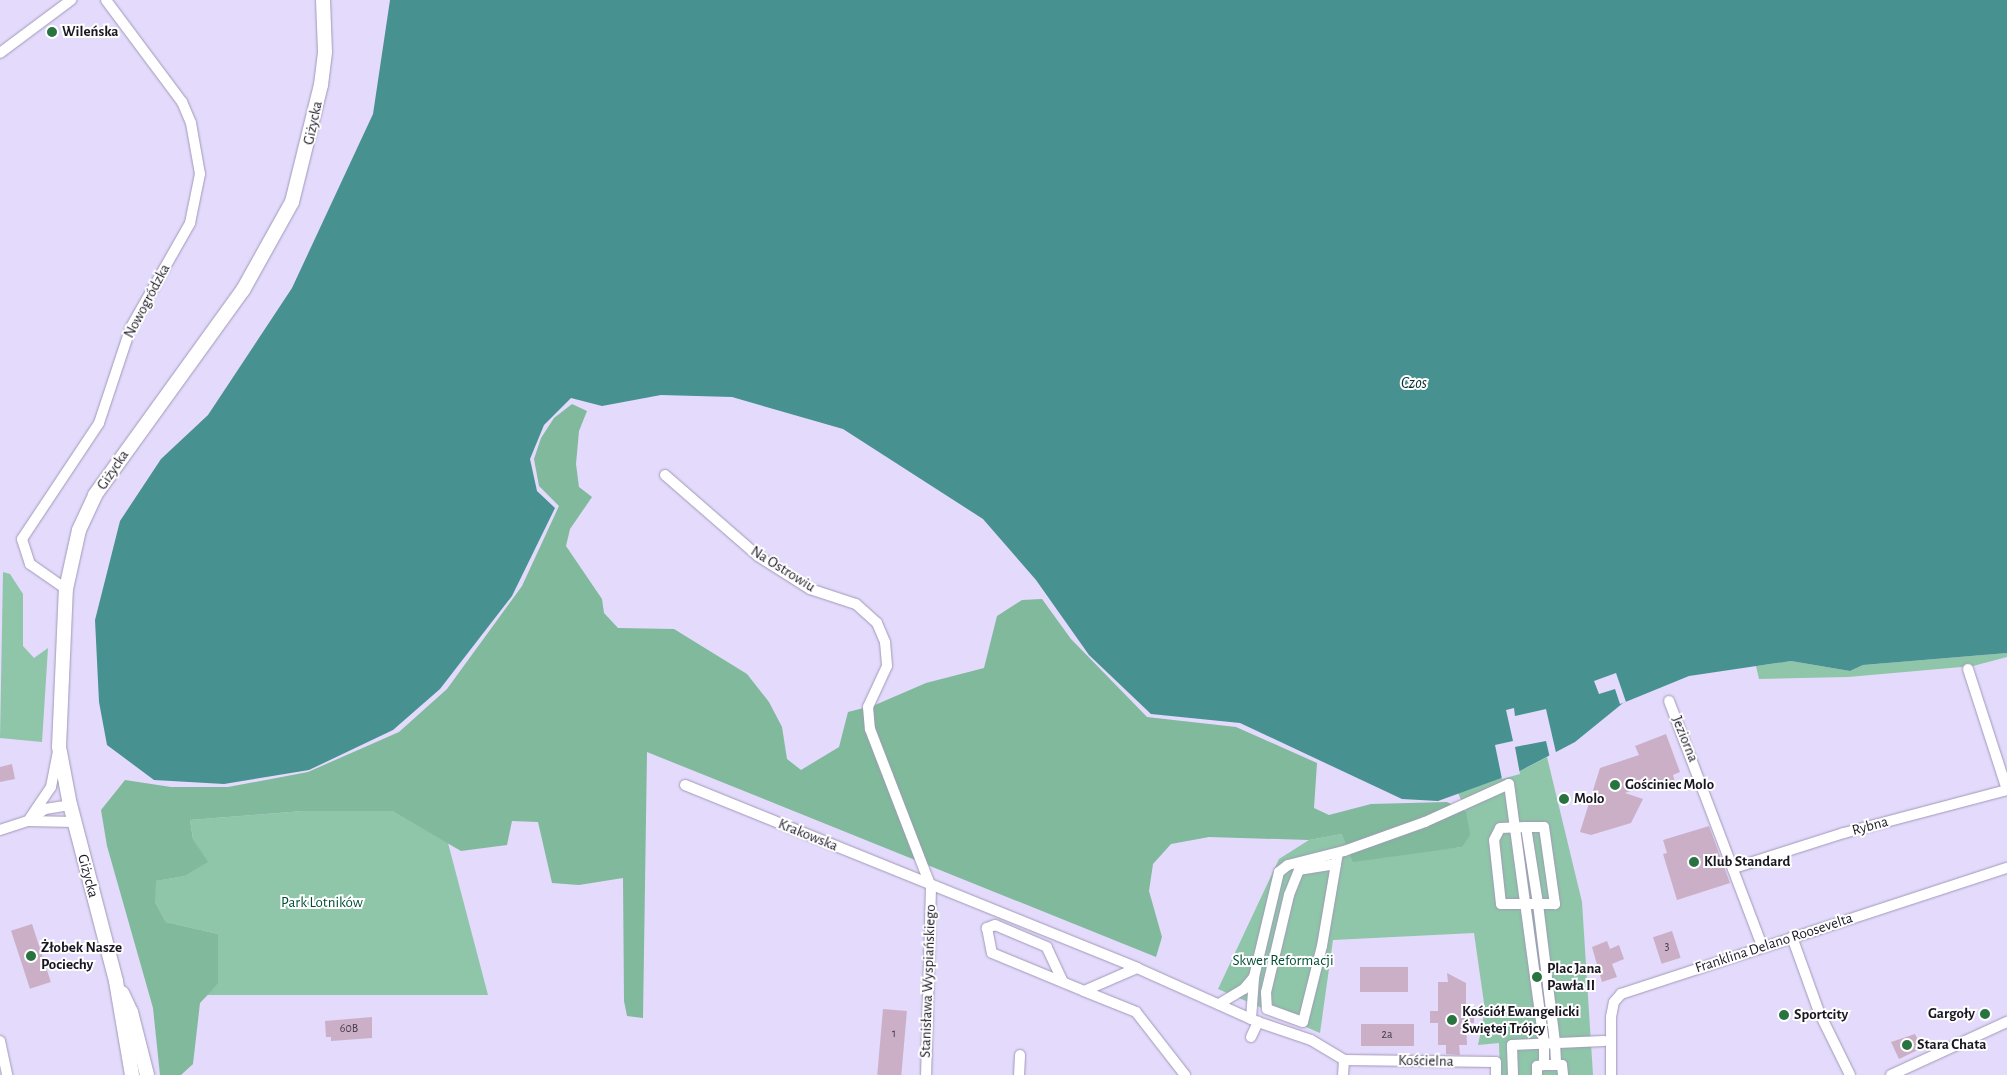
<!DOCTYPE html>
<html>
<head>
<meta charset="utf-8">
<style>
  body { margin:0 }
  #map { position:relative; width:2007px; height:1075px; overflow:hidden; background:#e3dafc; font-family:"Alegreya Sans",sans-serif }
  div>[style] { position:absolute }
  .green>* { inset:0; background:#8fc5a9 }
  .forest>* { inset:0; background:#80b99b }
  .water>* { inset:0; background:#489191 }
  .pier>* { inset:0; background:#e3dafc }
  .building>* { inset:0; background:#cbafc7; transform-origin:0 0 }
  .roads { filter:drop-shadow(0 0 1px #a199b8) drop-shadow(0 0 1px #a199b8) }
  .street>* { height:10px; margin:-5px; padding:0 5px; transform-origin:5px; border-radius:5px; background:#fff }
  .secondary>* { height:14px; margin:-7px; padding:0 7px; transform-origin:7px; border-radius:7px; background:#fff }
  .dots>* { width:14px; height:14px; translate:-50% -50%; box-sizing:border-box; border:2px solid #fff; border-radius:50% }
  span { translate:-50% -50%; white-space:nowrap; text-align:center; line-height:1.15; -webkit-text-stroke:4px #fff; paint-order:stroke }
  .number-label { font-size:12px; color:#463d4c }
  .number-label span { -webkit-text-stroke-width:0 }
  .poi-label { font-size:15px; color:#1a1723; font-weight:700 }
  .left { translate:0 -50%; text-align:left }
  .right { translate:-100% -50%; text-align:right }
  .street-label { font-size:15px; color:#1a1723 }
  .park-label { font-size:15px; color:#014e32 }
  .water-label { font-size:16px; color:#0a2f2f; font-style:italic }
</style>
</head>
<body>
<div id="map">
  <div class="green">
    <div style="clip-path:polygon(3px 572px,10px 574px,23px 594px,23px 646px,34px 658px,48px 648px,42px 742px,0 738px)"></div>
    <div style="clip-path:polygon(2007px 653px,2007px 657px,1973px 666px,1848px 677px,1759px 679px,1756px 666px,1791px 661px,1850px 671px,1863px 665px)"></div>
    <div style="clip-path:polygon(1547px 757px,1582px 902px,1593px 1075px,1500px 1075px,1499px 1043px,1478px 1045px,1485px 1010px,1474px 933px,1333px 940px,1320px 1033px,1218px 989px,1279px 859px,1309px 840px,1342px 834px,1418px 852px,1462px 847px,1466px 811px,1458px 793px,1518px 772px)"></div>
    <div style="clip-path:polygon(303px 811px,392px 811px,448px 843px,488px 995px,207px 995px,218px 984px,218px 934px,166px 922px,155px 902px,155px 881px,185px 876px,207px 862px,193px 839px,190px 820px)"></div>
  </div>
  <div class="forest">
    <div style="clip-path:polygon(572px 404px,587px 411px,579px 431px,576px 464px,579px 487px,592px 497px,570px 529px,566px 546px,602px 599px,604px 613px,618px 628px,674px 629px,747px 674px,769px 702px,782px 727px,787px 759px,801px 770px,839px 747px,848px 712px,875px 705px,926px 683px,984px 668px,997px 616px,1022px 600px,1042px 599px,1071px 639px,1147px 717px,1236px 727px,1317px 763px,1314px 808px,1329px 815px,1371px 804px,1447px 802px,1466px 811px,1470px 835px,1462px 847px,1353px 862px,1342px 834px,1309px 840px,1209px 837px,1171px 844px,1153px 864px,1149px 891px,1162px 937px,1156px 957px,647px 752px,643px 1018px,627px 1016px,624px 1001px,623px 878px,579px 885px,552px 883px,538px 822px,512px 821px,507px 845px,461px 851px,392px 811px,303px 811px,190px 820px,193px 839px,208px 862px,185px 876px,156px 881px,155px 902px,166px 922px,218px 934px,218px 984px,200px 1003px,193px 1064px,181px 1075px,160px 1075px,153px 1008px,107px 846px,101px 810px,125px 780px,171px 787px,228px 787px,308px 772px,399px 732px,447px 689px,522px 586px,559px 506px,539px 486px,534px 459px,541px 438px,554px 418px)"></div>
  </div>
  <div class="water">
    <div style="clip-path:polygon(390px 0,2007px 0,2007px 653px,1863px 665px,1850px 671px,1791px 661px,1689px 676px,1623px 703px,1575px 742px,1518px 772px,1438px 801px,1402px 799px,1240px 723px,1151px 714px,1089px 655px,1036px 580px,983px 519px,843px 429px,732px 397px,661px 395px,602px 406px,571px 398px,544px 425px,530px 459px,537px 491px,555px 508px,512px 596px,440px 689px,393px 730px,309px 770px,224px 784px,154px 780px,107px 745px,99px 702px,95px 620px,120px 521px,161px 459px,208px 415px,292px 288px,373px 114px)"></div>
  </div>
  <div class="pier">
    <div style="clip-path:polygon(1616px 673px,1626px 702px,1620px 704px,1615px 689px,1599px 694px,1594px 681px)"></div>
    <div style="clip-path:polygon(1514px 708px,1515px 716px,1546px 709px,1557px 757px,1550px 758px,1546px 741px,1515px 747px,1520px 774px,1502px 779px,1495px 745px,1513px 741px,1506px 710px)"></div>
  </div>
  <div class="building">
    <div style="clip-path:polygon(1666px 734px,1680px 772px,1673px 775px,1675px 782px,1663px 786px,1661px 780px,1625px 793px,1643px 799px,1631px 823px,1591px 835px,1580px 832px,1600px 768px,1639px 755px,1635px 746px)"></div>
    <div style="clip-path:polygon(12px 764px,15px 779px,0 782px,0 767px)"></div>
    <div style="clip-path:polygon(1709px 826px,1730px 883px,1677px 900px,1663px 854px,1667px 853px,1663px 840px)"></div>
    <div style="left:32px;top:924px;width:61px;height:22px;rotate:72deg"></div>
    <div style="left:1672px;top:931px;width:28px;height:20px;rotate:72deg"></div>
    <div style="clip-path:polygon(1607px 941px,1610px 949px,1619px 945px,1624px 959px,1612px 964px,1617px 977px,1602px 982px,1592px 947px)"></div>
    <div style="left:1360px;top:967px;width:48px;height:25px"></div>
    <div style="clip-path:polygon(1447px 973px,1466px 983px,1466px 1010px,1474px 1010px,1474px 1023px,1466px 1023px,1467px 1045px,1459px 1045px,1460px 1055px,1446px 1054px,1446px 1045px,1438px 1045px,1438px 1023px,1430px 1023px,1430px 1011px,1438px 1011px,1438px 982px,1448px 982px)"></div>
    <div style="left:883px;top:1009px;width:24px;height:66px;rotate:5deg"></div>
    <div style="clip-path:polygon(372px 1017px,372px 1038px,331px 1041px,331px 1037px,326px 1037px,325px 1021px)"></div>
    <div style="left:1361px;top:1024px;width:53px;height:22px"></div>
    <div style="clip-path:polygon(1915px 1034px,1922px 1048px,1899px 1059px,1891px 1042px)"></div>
  </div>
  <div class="roads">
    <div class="street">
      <div style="left:0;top:53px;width:89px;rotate:-36.7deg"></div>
      <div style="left:665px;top:475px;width:123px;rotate:41.1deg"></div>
      <div style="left:758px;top:556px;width:62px;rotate:32.4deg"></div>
      <div style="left:810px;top:589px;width:48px;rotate:18.1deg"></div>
      <div style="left:856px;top:604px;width:28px;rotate:42deg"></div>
      <div style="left:877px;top:623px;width:21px;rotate:67deg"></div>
      <div style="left:885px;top:642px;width:24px;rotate:85deg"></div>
      <div style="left:887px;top:666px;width:45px;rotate:114.9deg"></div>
      <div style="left:868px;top:707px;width:22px;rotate:85deg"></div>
      <div style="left:870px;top:729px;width:169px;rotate:68.9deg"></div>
      <div style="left:931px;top:887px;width:188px;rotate:91.5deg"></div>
      <div style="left:66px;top:589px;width:44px;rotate:-145.2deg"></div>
      <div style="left:30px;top:564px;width:26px;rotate:-108deg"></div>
      <div style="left:22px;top:539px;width:139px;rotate:-56.4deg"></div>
      <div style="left:99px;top:423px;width:101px;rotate:-71.6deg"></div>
      <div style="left:131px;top:327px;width:120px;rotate:-60.4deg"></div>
      <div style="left:190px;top:223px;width:50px;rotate:-78.5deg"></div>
      <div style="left:200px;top:174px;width:52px;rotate:-100deg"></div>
      <div style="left:191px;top:123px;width:23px;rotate:-113deg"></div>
      <div style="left:182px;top:102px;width:127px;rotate:-126.7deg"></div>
      <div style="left:1968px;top:669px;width:127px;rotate:72.1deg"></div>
      <div style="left:1669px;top:701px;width:262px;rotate:69.2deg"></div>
      <div style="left:685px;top:785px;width:488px;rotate:22deg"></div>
      <div style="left:1137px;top:968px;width:133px;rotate:24.1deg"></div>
      <div style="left:1258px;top:1022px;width:56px;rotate:18.8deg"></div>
      <div style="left:1311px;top:1040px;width:39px;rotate:31deg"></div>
      <div style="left:28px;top:821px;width:41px;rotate:-55.9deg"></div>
      <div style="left:51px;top:787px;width:36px;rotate:-79deg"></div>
      <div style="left:28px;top:821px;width:46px;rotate:1.2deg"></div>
      <div style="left:1526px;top:827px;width:18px"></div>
      <div style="left:1544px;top:827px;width:78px;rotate:81.9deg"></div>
      <div style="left:1555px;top:904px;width:17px;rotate:180deg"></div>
      <div style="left:1538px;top:904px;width:140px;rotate:83deg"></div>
      <div style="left:1555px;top:1043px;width:22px;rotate:87deg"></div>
      <div style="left:1556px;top:1065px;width:12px;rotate:180deg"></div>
      <div style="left:1526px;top:827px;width:78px;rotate:81.1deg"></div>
      <div style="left:1538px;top:904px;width:37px;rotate:180deg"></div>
      <div style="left:1501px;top:904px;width:64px;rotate:-96.2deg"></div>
      <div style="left:1494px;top:840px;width:13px;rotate:-63deg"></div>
      <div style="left:1500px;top:828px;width:26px;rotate:-2deg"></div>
      <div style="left:0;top:830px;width:29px;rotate:-18deg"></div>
      <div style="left:28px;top:821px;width:21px;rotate:-35deg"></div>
      <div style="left:45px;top:809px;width:25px;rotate:-9deg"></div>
      <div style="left:1336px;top:864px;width:37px;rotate:171deg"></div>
      <div style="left:1299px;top:870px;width:27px;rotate:112deg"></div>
      <div style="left:1289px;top:895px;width:100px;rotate:103.3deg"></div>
      <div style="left:1266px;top:992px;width:17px;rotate:87deg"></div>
      <div style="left:1267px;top:1009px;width:38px;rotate:20deg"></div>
      <div style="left:1303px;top:1022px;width:78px;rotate:-76deg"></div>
      <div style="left:1322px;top:946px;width:83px;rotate:-80.3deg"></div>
      <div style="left:1336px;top:864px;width:11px;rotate:-80deg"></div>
      <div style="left:1734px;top:868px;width:115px;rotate:-17.7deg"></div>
      <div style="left:1844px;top:833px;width:169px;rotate:-14.8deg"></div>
      <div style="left:1792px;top:937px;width:80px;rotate:70.2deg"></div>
      <div style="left:1819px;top:1012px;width:70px;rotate:63.8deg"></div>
      <div style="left:1063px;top:982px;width:38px;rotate:-115deg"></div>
      <div style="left:1047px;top:947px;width:56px;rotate:-157.1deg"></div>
      <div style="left:995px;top:925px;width:9px;rotate:159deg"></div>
      <div style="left:987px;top:928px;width:25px;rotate:79deg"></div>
      <div style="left:992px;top:953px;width:100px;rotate:22.4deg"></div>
      <div style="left:1084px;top:991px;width:56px;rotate:22deg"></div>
      <div style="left:1136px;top:1012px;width:80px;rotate:52.1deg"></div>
      <div style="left:1084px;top:991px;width:58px;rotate:-23.5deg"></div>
      <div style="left:1219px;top:1004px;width:29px;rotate:-31deg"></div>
      <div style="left:1244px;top:989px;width:16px;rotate:-50deg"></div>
      <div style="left:1254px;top:977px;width:108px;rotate:-76.6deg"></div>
      <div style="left:1279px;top:872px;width:11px;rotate:-38deg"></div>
      <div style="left:1288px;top:865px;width:58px;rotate:-14deg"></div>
      <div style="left:1344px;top:851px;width:86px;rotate:-19.7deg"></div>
      <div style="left:1425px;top:822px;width:92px;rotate:-24.3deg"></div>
      <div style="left:1509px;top:784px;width:262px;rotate:82.3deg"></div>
      <div style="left:1544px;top:1044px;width:21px;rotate:90deg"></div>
      <div style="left:1544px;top:1065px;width:7px;rotate:172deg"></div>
      <div style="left:1537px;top:1066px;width:9px;rotate:90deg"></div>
      <div style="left:1251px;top:1019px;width:41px;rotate:-85.8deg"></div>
      <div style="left:1251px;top:1037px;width:17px;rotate:-65deg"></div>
      <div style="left:0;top:1041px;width:35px;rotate:78deg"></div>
      <div style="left:1344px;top:1060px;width:152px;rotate:0.8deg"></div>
      <div style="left:1496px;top:1062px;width:13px;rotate:90deg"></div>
      <div style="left:1556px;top:1065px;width:6px"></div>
      <div style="left:1562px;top:1065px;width:10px;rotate:84deg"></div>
      <div style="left:1019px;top:1075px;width:20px;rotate:-87deg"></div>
      <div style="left:1343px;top:1075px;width:15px;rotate:-86deg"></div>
      <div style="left:1513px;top:1075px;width:30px;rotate:-92deg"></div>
      <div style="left:1512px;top:1045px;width:92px;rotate:-2.5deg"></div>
      <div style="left:1611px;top:1075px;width:58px;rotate:-90deg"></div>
      <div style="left:1611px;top:1017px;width:15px;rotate:-79deg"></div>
      <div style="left:1614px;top:1002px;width:11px;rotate:-49deg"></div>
      <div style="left:1621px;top:994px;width:406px;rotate:-18.1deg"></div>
      <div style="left:1891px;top:1075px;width:128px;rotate:-24.6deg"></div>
    </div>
    <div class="secondary">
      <div style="left:122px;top:993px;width:21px;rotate:65deg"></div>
      <div style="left:131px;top:1012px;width:65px;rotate:75.7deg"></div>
      <div style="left:132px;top:1075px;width:95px;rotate:-99.7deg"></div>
      <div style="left:116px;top:981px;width:182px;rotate:-104.6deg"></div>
      <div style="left:70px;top:805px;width:59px;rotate:-100.7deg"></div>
      <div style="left:59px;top:747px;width:158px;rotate:-87.5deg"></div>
      <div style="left:66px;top:589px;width:60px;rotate:-77.6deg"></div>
      <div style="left:79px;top:530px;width:38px;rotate:-65deg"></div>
      <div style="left:95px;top:495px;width:253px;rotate:-54.2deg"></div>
      <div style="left:243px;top:290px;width:101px;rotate:-60.9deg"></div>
      <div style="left:292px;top:202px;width:121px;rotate:-76.1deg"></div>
      <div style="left:321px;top:85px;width:33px;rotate:-83deg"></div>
      <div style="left:325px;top:52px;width:52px;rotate:-92.2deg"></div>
    </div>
  </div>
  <div class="dots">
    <div style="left:52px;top:32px;background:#297341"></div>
    <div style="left:1615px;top:785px;background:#297341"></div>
    <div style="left:1564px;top:799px;background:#297341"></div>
    <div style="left:1694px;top:862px;background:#297341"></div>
    <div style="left:31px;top:956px;background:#297341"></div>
    <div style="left:1537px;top:977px;background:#297341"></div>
    <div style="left:1985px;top:1014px;background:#297341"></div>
    <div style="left:1784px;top:1015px;background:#297341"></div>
    <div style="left:1452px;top:1020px;background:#297341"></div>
    <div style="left:1907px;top:1045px;background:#297341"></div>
  </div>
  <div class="number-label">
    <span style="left:1667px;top:947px">3</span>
    <span style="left:349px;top:1029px">60B</span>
    <span style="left:894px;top:1034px">1</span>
    <span style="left:1387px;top:1035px">2a</span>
  </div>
  <div class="poi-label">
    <span class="left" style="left:62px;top:32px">Wileńska</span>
    <span class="left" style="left:1625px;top:785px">Gościniec Molo</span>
    <span class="left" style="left:1574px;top:799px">Molo</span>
    <span class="left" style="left:1704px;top:862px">Klub Standard</span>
    <span class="left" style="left:41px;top:956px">Żłobek Nasze<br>Pociechy</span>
    <span class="left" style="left:1547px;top:977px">Plac Jana<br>Pawła II</span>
    <span class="left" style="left:1462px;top:1020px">Kościół Ewangelicki<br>Świętej Trójcy</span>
    <span class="right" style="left:1975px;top:1014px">Gargoły</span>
    <span class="left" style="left:1794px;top:1015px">Sportcity</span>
    <span class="left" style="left:1917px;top:1045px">Stara Chata</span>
  </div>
  <div class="street-label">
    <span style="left:313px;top:123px;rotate:-78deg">Giżycka</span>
    <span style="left:147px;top:301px;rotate:-62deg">Nowogródzka</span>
    <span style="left:113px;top:470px;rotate:-56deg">Giżycka</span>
    <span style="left:783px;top:569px;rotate:32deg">Na Ostrowiu</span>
    <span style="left:1685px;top:739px;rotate:68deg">Jeziorna</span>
    <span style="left:1870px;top:826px;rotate:-15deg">Rybna</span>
    <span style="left:808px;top:835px;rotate:22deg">Krakowska</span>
    <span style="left:88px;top:876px;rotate:75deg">Giżycka</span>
    <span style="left:1774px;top:943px;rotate:-18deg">Franklina Delano Roosevelta</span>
    <span style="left:928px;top:981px;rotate:-88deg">Stanisława Wyspiańskiego</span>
    <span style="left:1426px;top:1061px;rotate:1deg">Kościelna</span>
  </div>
  <div class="park-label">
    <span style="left:322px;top:903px">Park Lotników</span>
    <span style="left:1283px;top:961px">Skwer Reformacji</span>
  </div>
  <div class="water-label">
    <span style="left:1414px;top:383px">Czos</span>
  </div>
</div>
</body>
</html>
